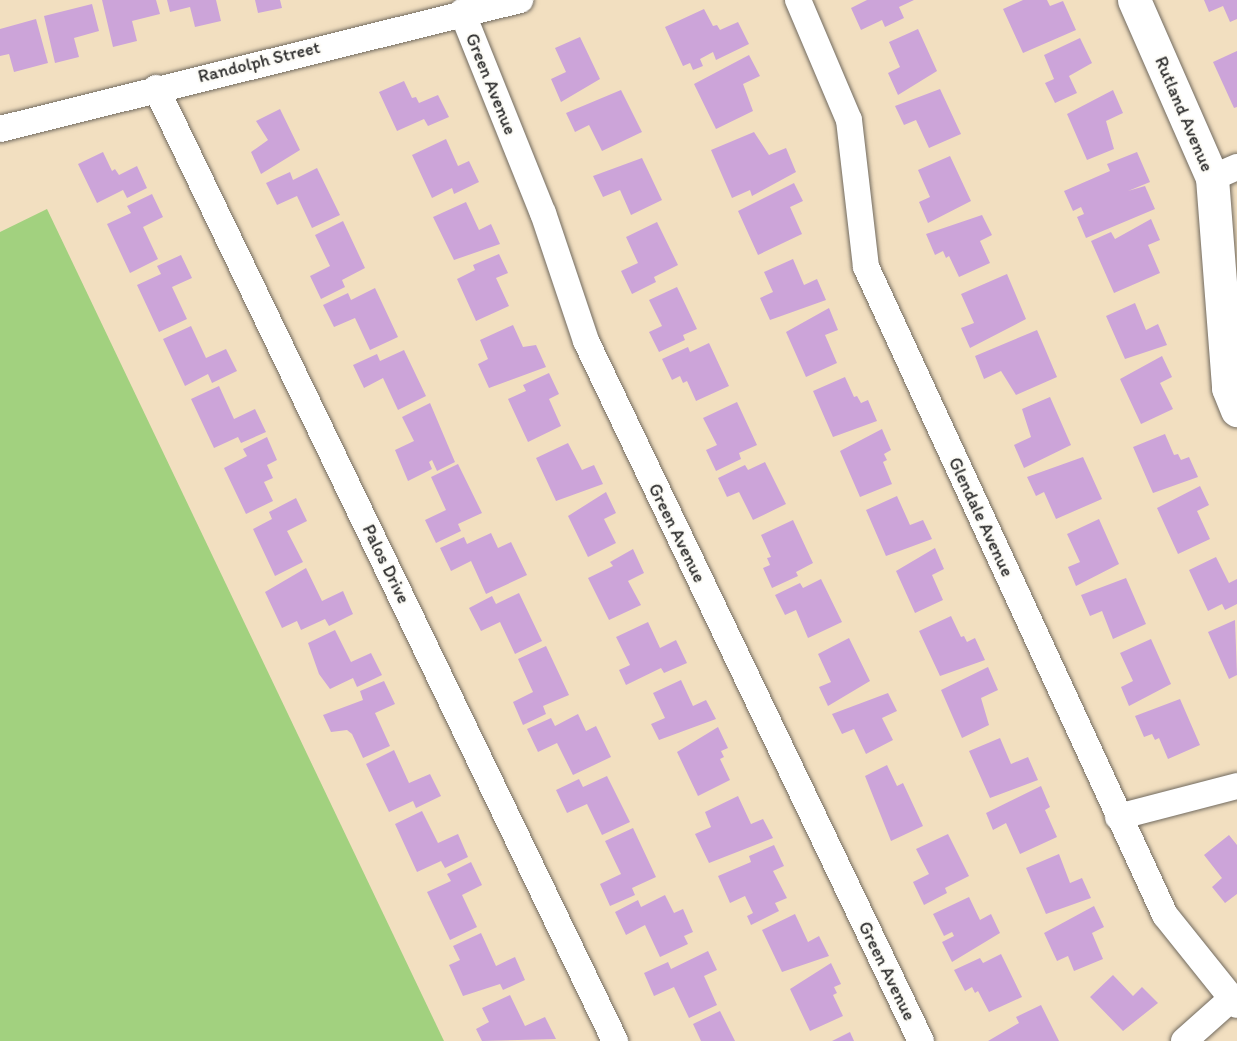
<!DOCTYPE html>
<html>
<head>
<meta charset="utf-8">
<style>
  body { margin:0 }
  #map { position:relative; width:1237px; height:1041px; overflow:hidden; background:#f2dfc0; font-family:Itim,sans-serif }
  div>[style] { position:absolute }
  .green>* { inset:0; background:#a2d17f }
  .building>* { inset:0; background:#cca4d9 }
  .roads { filter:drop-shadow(0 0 2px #716a5f) drop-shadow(0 0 2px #716a5f) }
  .minor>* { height:26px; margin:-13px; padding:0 13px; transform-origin:13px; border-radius:13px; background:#fff }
  .tertiary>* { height:33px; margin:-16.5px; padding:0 16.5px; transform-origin:16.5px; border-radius:16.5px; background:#fff }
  span { translate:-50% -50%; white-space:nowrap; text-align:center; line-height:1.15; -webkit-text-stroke:4.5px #fdfcf7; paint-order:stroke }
  .street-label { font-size:18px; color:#2b2b2b }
</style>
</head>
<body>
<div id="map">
  <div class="green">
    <div style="clip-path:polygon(47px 209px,444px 1041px,0 1041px,0 232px)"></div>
  </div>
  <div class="building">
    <div style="clip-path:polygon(102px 0,156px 0,160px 14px,132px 21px,137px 41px,113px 47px)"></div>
    <div style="clip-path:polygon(167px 0,216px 0,221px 21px,195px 27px,190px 7px,170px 12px)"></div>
    <div style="clip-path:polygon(255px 0,280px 0,282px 8px,258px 13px)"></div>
    <div style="clip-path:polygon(867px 0,914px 0,899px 7px,904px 18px,885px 27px,882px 20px,861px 30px,851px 8px)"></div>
    <div style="clip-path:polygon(1023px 0,1047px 0,1050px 6px,1063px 1px,1076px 30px,1023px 53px,1003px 9px)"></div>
    <div style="clip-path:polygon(1204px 0,1237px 0,1237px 19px,1230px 22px,1223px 6px,1209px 12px)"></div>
    <div style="clip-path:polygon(92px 4px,99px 31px,74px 38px,79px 57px,55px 63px,44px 16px)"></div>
    <div style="clip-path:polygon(704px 9px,713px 26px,717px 25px,720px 30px,738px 22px,749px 44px,716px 60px,713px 52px,700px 59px,703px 66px,693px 70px,690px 63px,683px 66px,665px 27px)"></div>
    <div style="clip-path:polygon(36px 19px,48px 63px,14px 72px,9px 54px,0 56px,0 29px)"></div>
    <div style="clip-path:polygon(918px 29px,937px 71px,898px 95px,888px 73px,900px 67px,889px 42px)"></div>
    <div style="clip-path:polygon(580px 37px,600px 79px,561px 102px,551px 79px,566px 72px,555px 48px)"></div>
    <div style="clip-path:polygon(1080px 38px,1092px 63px,1069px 76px,1077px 93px,1055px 103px,1045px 83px,1054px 79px,1044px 55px)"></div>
    <div style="clip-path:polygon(1237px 51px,1237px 107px,1234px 108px,1213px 62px)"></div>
    <div style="clip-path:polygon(749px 55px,760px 76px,743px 84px,753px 111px,716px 129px,694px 84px)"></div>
    <div style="clip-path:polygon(404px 81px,412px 98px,416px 97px,419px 103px,438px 95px,449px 117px,428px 126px,424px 119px,397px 131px,379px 92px)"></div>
    <div style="clip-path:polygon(940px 89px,961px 134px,929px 148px,916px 120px,904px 125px,895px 106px)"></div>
    <div style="clip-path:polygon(621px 90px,642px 132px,602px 151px,589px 125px,575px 132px,566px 113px)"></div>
    <div style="clip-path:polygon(1113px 90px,1123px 113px,1106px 121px,1114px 149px,1087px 160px,1067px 114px)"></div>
    <div style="clip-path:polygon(280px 109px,300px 150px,261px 174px,251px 152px,268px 140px,256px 121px)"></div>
    <div style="clip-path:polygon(754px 132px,769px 155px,786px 148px,796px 172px,752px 196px,750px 190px,732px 198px,711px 150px)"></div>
    <div style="clip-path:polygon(446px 139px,458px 166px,469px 161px,479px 182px,454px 194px,452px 188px,432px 198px,412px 155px)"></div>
    <div style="clip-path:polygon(103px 152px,112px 171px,115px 169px,119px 175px,137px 166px,147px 188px,127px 198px,123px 190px,97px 203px,78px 164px)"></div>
    <div style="clip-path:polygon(1137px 152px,1150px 182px,1128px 191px,1145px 186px,1155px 209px,1086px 238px,1077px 217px,1084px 214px,1081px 207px,1073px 211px,1064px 191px,1110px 171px,1107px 164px)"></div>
    <div style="clip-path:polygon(950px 156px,971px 201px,928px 223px,919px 202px,930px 197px,918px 170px)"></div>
    <div style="clip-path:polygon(642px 158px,662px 200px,631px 215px,620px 190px,603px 197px,593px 176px)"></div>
    <div style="clip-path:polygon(317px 168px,340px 215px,312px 228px,297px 196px,277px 205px,266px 183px,290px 172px,293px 180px)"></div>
    <div style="clip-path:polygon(794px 183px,803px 201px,790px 207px,802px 234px,758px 255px,738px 211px)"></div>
    <div style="clip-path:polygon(152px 194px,163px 217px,143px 227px,158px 259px,130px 273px,107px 224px,131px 213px,127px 206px)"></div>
    <div style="clip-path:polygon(466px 202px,479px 230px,491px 224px,500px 244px,454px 260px,433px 217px)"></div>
    <div style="clip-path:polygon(982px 215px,992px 235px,980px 241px,990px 263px,959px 277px,949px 256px,946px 258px,943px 251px,935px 255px,926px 234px)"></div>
    <div style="clip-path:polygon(1151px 219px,1160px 240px,1148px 245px,1160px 273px,1114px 293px,1091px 241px,1111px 232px,1115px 239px)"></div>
    <div style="clip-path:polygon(343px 221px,365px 268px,342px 280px,345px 287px,321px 299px,310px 276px,330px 266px,315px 235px)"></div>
    <div style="clip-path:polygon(657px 222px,678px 265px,654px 277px,656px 282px,632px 294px,621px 271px,638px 263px,626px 237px)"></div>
    <div style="clip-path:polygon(499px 254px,508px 273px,496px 278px,509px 306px,476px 321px,457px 279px,475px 270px,473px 265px)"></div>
    <div style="clip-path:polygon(181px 255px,192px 278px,172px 287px,187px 319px,159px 332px,137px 285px,161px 274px,157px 266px)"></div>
    <div style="clip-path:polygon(793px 259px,804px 285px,817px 279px,826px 300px,770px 320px,760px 298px,773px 292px,764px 272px)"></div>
    <div style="clip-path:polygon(1007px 274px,1026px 319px,970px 348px,961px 328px,974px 323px,961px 294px)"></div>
    <div style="clip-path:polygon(677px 287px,697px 329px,683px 335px,685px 340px,659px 352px,649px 332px,662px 326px,649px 300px)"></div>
    <div style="clip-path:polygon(375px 288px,398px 337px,370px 350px,355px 318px,334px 327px,323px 305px,348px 293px,351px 300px)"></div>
    <div style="clip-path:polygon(1135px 303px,1146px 330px,1158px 324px,1167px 345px,1125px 359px,1106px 316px)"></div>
    <div style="clip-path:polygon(829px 308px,838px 330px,825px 335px,837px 363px,806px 377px,786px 332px)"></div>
    <div style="clip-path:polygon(513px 325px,523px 347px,536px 345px,546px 367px,489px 388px,478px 364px,488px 359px,480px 340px)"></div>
    <div style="clip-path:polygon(191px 326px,206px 358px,226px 349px,237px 371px,212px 383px,208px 374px,185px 386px,163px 339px)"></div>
    <div style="clip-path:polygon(1037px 330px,1057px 377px,1016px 395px,1001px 371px,984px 379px,975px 356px)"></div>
    <div style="clip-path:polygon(709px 343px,729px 386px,696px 401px,687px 381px,683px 383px,680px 376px,672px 380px,662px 359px,688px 347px,690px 352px)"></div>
    <div style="clip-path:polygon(404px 350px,426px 396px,398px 410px,383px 378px,364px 388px,353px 365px,377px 354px,380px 361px)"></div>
    <div style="clip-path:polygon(1162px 356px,1172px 377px,1160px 383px,1173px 409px,1141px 424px,1120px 379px)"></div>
    <div style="clip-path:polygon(549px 373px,559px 394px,549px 399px,561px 426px,528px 442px,508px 399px,526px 391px,523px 385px)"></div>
    <div style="clip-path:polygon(845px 377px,854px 397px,857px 396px,861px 403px,868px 400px,877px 421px,833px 437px,813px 391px)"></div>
    <div style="clip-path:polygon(219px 386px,234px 419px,255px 409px,266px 432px,241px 443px,238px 437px,214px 448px,191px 399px)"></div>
    <div style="clip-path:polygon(1050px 397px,1071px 445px,1024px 468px,1014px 445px,1031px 437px,1022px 409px)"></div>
    <div style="clip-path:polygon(737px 402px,757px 445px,739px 453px,741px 459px,716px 471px,706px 450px,717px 445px,703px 418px)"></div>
    <div style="clip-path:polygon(430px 403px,455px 462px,437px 471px,432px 460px,429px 462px,432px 469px,408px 481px,395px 450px,414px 441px,402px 417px)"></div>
    <div style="clip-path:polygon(882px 429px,891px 450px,884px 454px,887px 460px,883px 462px,892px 484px,860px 497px,840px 451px)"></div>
    <div style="clip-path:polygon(1165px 434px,1174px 455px,1178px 454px,1181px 460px,1189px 457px,1198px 477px,1153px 493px,1133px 447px)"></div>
    <div style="clip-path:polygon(267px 437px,277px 460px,267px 465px,273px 478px,264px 482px,273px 501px,246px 514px,224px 468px,247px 456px,243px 449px)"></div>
    <div style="clip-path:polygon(568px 443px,582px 470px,594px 465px,603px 484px,556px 501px,536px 458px)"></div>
    <div style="clip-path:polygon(1083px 457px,1102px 499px,1056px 519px,1044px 492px,1036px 496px,1027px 477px)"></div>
    <div style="clip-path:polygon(765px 462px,786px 504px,753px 520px,739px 492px,727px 497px,718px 478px,745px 465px,748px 470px)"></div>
    <div style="clip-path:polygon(458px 464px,482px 513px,458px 524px,461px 531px,436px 543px,425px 520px,446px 510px,431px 477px)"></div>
    <div style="clip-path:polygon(1200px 486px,1209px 505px,1197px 511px,1210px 539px,1178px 554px,1157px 508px)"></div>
    <div style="clip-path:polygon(606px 492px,616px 513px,604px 519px,616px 543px,588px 557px,568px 516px)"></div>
    <div style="clip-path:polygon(897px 496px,910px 525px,923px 520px,932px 539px,886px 556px,866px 510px)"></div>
    <div style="clip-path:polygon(296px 498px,307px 521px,287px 531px,303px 562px,275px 576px,253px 529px,272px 519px,269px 512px)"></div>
    <div style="clip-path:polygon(1099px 519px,1119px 564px,1076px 586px,1068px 567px,1080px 562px,1067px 534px)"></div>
    <div style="clip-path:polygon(793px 520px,813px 563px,796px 572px,798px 576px,772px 588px,763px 568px,770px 565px,767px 558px,771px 557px,761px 535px)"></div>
    <div style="clip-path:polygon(491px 533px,498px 548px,511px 542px,527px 575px,486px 594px,471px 561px,451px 571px,440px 548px,464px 537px,467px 544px)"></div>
    <div style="clip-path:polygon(935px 548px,944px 569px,932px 575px,943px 600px,915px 613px,896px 571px)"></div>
    <div style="clip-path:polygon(633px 549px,644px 573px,628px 581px,641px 605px,609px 620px,588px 578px,613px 566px,610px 562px)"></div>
    <div style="clip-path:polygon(1216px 557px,1229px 583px,1237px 579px,1237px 604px,1225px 610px,1222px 604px,1208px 611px,1189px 570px)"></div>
    <div style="clip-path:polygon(306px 568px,322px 601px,343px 591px,353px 614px,329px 626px,325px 619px,301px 630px,297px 621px,282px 628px,265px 592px)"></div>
    <div style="clip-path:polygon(1126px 578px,1146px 624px,1113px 639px,1102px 611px,1090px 616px,1081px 595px)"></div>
    <div style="clip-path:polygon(821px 579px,842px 622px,808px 638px,796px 610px,785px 615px,775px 595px,800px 583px,803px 588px)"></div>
    <div style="clip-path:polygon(519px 593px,542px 641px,515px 654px,500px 622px,481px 631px,469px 608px,492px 596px,496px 604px)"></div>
    <div style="clip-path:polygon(951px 616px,961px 637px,964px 636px,967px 642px,975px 638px,985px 660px,940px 676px,919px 631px)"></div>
    <div style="clip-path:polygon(1235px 620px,1237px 675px,1229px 679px,1208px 632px)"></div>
    <div style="clip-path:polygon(648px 622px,660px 648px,676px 640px,687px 663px,664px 673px,661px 668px,626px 685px,619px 670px,630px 665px,616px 637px)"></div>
    <div style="clip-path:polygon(335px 630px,351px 662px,371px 653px,382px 675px,357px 687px,353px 678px,330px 689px,319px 674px,308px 643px)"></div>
    <div style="clip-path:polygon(849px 638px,870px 681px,828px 706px,819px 687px,831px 682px,818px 654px)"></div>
    <div style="clip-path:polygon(1151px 639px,1171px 684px,1129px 706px,1121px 687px,1133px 681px,1120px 653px)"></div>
    <div style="clip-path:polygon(546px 646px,569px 695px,543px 706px,546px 714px,523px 725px,513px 702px,533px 692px,518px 659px)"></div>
    <div style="clip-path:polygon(988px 667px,998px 690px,981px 698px,989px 725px,962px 738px,941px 690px)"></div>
    <div style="clip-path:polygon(681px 680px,693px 706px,706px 700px,716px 719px,659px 740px,651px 724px,665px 718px,653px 693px)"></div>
    <div style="clip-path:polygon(384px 681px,395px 704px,375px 713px,390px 746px,363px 758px,352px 734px,347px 730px,331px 732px,323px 715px,363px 700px,360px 691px)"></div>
    <div style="clip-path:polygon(888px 693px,897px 711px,882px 718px,893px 740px,866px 754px,854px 729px,842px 734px,832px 714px)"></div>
    <div style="clip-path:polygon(1180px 699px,1200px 745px,1168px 759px,1159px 738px,1155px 740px,1152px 734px,1144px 737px,1135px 716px)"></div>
    <div style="clip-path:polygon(578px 714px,586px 731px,596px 726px,611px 757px,573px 775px,557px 743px,538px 752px,527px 729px,551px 718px,555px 726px)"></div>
    <div style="clip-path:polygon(718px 727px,728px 748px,721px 751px,724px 757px,720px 759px,730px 780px,698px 796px,677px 752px)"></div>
    <div style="clip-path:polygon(1000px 738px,1011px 764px,1028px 757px,1038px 780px,990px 798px,969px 751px)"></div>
    <div style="clip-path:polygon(394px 750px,409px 783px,430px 774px,441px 796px,416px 808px,413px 801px,389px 812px,366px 764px)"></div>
    <div style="clip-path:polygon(887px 765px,897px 786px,903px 783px,923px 826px,891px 841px,865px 776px)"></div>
    <div style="clip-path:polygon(607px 776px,630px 822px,602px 835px,587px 804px,567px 813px,556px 790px,579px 779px,583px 787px)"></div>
    <div style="clip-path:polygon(1041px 786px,1050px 807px,1045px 810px,1057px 837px,1020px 854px,1006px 823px,993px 830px,986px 813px)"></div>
    <div style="clip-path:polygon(738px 796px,751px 824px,763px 819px,773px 838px,709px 863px,695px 834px,711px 827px,705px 812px)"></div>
    <div style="clip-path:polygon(422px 811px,438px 843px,458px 834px,468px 857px,445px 868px,441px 861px,417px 872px,395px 824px)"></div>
    <div style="clip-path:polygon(633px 828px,656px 877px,632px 888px,635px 895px,610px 906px,600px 884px,621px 874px,605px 841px)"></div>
    <div style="clip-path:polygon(948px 834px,969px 876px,945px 888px,947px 893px,924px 905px,913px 882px,929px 874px,916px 849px)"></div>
    <div style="clip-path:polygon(1229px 835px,1237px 845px,1237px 894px,1225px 903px,1212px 887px,1222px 878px,1204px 855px)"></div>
    <div style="clip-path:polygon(774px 845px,784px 866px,773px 871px,787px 898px,775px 903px,779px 911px,751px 925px,747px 916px,753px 913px,745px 896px,730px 903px,718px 876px,751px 862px,749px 856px)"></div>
    <div style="clip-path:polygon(1059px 854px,1070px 883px,1082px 878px,1091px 898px,1046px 914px,1026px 868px)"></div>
    <div style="clip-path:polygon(471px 862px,482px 885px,462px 895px,477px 927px,450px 940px,427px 892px,451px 881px,447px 874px)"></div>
    <div style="clip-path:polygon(665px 895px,674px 913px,683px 909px,693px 932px,684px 936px,688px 944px,660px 957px,645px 925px,626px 935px,615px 912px,638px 900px,641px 907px)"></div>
    <div style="clip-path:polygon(969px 897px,980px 920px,991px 914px,1000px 933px,952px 962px,942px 942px,954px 936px,952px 932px,944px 936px,933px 914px)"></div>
    <div style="clip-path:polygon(1094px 906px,1104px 927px,1092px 933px,1103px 959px,1074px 971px,1068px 956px,1057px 961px,1044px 933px)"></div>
    <div style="clip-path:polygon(795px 914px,808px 942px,819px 936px,829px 956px,782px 972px,762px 930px)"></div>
    <div style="clip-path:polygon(481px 933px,496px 966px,515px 957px,525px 980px,503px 990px,500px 984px,463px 996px,449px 965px,460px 960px,453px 946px)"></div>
    <div style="clip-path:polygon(708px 951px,717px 970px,704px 976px,717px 1005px,689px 1018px,674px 987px,654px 996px,644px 973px,668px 962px,671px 969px)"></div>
    <div style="clip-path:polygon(1001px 954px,1022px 997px,989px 1012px,978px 991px,975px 993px,972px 987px,965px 991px,954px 970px,980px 958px,983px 963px)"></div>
    <div style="clip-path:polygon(831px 963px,841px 984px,834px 987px,837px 993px,833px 995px,843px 1016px,810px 1031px,790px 989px)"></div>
    <div style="clip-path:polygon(1113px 975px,1133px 996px,1142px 987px,1158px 1003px,1123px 1031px,1090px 997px)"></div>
    <div style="clip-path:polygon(510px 995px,525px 1026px,545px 1017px,556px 1039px,482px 1041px,476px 1029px,489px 1022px,482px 1008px)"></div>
    <div style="clip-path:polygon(1041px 1005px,1059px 1041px,988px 1041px,1019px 1023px,1016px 1017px)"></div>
    <div style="clip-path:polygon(720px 1011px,735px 1041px,701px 1041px,693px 1024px)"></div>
    <div style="clip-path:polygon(850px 1032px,854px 1041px,832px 1041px)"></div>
  </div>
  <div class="roads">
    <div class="minor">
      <div style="left:798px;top:0;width:130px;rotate:67deg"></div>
      <div style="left:849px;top:120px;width:148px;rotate:83.4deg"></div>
      <div style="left:866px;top:267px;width:714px;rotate:65.23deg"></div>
      <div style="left:1165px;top:915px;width:115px;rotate:51.3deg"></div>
      <div style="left:462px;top:12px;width:217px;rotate:68.1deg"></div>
      <div style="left:543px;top:213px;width:135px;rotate:71.4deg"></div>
      <div style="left:586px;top:341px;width:776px;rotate:64.43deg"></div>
      <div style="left:156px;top:88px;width:1058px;rotate:64.28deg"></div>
      <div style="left:0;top:129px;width:536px;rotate:-13.93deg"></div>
      <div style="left:1212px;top:178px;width:27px;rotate:-24deg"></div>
      <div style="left:1118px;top:817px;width:123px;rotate:-14.6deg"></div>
      <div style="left:1184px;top:1041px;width:62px;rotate:-41.7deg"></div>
    </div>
    <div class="tertiary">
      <div style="left:1134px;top:0;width:194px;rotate:66.3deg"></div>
      <div style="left:1212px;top:178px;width:211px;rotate:85.6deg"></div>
      <div style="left:1228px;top:388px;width:24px;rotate:68deg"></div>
    </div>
  </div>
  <div class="street-label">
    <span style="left:259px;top:62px;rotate:-14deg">Randolph Street</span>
    <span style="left:491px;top:84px;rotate:68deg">Green Avenue</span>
    <span style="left:1184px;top:114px;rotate:67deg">Rutland Avenue</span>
    <span style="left:981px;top:517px;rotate:65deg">Glendale Avenue</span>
    <span style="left:677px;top:533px;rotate:64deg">Green Avenue</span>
    <span style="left:386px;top:564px;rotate:64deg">Palos Drive</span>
    <span style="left:887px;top:971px;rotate:64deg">Green Avenue</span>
  </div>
</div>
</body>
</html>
